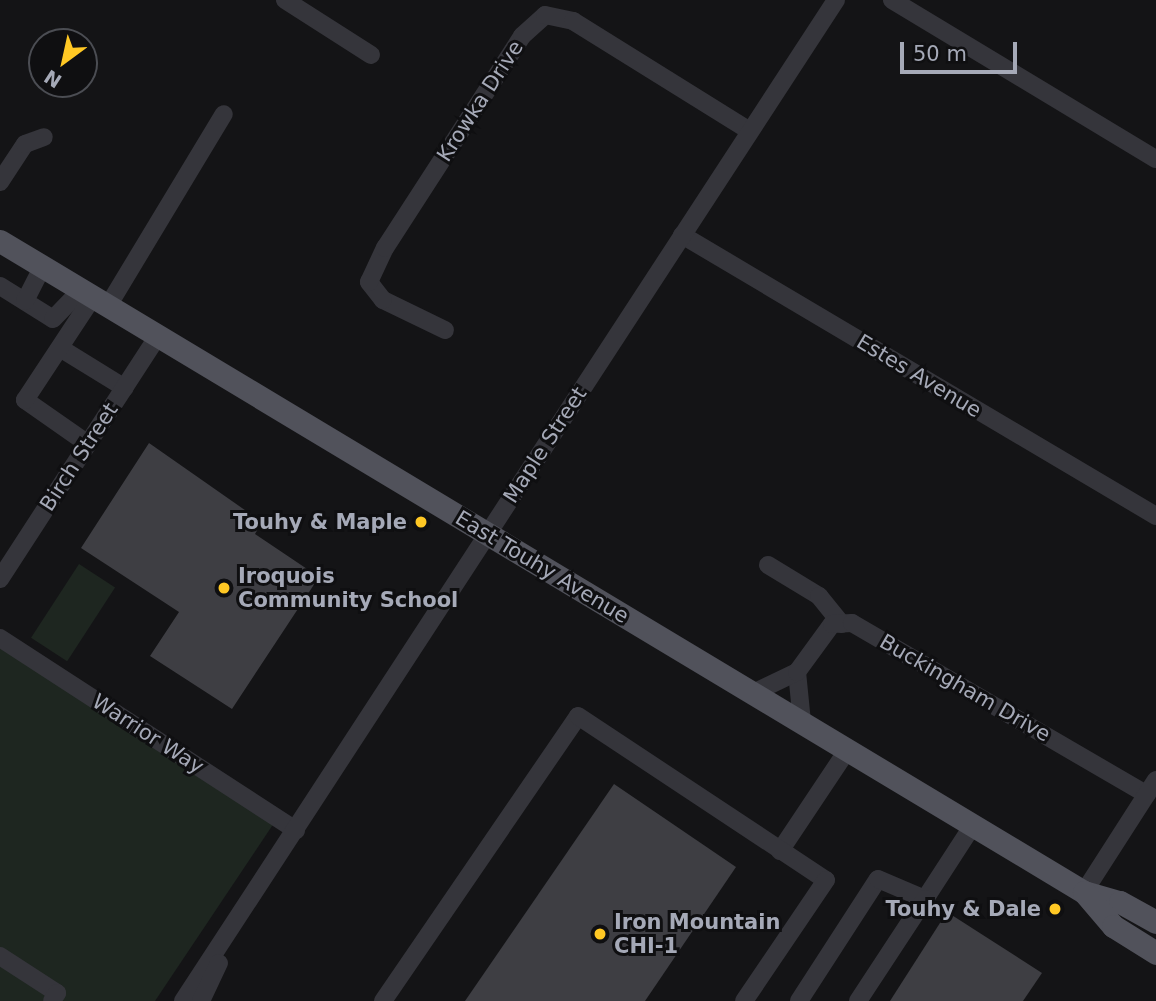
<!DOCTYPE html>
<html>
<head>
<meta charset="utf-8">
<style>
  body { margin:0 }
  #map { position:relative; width:1156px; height:1001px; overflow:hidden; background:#141416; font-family:"DejaVu Sans",sans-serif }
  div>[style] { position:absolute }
  .green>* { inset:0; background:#1e2620; transform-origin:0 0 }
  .building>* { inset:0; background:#3e3e43 }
  .minor>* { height:18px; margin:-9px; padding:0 9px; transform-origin:9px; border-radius:9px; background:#35353b }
  .major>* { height:23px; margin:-11.5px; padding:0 11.5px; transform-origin:11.5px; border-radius:11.5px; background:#51525b }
  .dots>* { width:19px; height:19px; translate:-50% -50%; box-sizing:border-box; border:4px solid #0f0f11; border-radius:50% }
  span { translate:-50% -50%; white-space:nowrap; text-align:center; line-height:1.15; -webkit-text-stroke:6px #0f0f11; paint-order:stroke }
  .street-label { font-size:21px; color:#a5a9b7 }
  .poi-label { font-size:21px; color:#a5a9b7; font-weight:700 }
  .right { translate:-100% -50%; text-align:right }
  .left { translate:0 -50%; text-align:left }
  .north { position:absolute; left:28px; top:28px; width:70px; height:70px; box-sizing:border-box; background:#0f0f11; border:2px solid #4b4d53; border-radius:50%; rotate:213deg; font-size:19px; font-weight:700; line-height:28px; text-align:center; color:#a5a9b7 }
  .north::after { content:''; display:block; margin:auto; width:24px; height:32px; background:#ffc824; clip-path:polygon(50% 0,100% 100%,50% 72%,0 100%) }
  .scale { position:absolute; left:900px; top:42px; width:117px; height:32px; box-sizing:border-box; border:4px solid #a5a9b7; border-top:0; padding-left:9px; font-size:21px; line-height:24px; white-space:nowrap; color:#a5a9b7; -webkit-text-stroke:5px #0f0f11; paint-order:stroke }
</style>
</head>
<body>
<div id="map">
  <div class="green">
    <div style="left:79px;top:564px;width:43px;height:88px;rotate:33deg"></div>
    <div style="clip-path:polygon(0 632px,280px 814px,155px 1001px,0 1001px)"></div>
  </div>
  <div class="building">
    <div style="clip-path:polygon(149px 443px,262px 522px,255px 534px,319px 577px,232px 709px,150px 656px,179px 612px,81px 548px)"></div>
    <div style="clip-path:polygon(614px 784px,736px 867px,645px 1001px,465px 1001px)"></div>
    <div style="clip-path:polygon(947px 912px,1042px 973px,1023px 1001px,890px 1001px)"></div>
  </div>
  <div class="minor">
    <div style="left:285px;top:0;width:102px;rotate:32.6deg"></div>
    <div style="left:892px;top:0;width:308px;rotate:31.1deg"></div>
    <div style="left:0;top:182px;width:45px;rotate:-56.7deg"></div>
    <div style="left:25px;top:144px;width:20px;rotate:-20deg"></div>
    <div style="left:682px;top:235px;width:551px;rotate:30.66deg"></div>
    <div style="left:0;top:286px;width:62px;rotate:31.9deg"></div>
    <div style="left:53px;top:319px;width:40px;rotate:-46deg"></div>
    <div style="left:25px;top:301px;width:39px;rotate:-63deg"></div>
    <div style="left:108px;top:306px;width:224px;rotate:-58.9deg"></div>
    <div style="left:445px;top:330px;width:69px;rotate:-154.2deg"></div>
    <div style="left:383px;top:300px;width:23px;rotate:-128deg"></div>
    <div style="left:369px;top:282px;width:38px;rotate:-65deg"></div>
    <div style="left:385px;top:248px;width:252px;rotate:-57.1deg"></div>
    <div style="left:522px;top:36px;width:31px;rotate:-42deg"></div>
    <div style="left:545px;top:15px;width:29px;rotate:12deg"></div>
    <div style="left:573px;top:21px;width:208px;rotate:31.9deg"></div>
    <div style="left:60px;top:348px;width:76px;rotate:31.6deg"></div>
    <div style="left:88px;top:444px;width:77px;rotate:-145.1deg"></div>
    <div style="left:25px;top:400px;width:123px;rotate:-56.6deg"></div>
    <div style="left:768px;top:565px;width:60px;rotate:31.3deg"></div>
    <div style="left:819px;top:596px;width:36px;rotate:51deg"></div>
    <div style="left:0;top:579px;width:290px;rotate:-57deg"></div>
    <div style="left:0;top:638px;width:353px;rotate:33deg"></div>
    <div style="left:797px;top:672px;width:50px;rotate:84.3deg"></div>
    <div style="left:753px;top:693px;width:49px;rotate:-25.5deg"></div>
    <div style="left:797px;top:672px;width:59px;rotate:-53.9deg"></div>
    <div style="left:832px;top:624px;width:20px;rotate:-3deg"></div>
    <div style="left:852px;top:623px;width:341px;rotate:30.2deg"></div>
    <div style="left:780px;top:851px;width:123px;rotate:-56.3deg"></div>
    <div style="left:1084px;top:892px;width:133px;rotate:-57.3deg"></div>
    <div style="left:0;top:956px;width:68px;rotate:33deg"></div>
    <div style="left:57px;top:993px;width:9px;rotate:122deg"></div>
    <div style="left:183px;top:1001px;width:1195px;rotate:-56.88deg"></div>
    <div style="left:201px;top:1001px;width:42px;rotate:-64.7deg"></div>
    <div style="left:383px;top:1001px;width:345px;rotate:-55.6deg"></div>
    <div style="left:578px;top:716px;width:297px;rotate:33.5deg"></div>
    <div style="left:826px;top:880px;width:146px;rotate:124.1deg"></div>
    <div style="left:799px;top:1001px;width:145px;rotate:-57.1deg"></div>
    <div style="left:878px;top:879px;width:51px;rotate:23.1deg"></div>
    <div style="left:925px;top:899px;width:88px;rotate:-57deg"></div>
    <div style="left:858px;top:1001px;width:122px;rotate:-56.7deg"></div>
  </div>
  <div class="major">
    <div style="left:0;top:241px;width:1264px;rotate:30.99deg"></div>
    <div style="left:1084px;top:892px;width:37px;rotate:16deg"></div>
    <div style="left:1120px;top:902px;width:41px;rotate:29.1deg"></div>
    <div style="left:1084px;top:892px;width:45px;rotate:49.5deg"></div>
    <div style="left:1113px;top:926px;width:51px;rotate:32.1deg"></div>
  </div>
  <div class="dots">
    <div style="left:421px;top:522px;background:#ffc824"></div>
    <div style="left:224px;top:588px;background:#ffc824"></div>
    <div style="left:1055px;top:909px;background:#ffc824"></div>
    <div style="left:600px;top:934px;background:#ffc824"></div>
  </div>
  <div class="street-label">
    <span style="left:480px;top:101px;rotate:-57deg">Krowka Drive</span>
    <span style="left:919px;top:376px;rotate:31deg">Estes Avenue</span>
    <span style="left:545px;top:445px;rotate:-57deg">Maple Street</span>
    <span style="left:79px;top:457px;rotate:-57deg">Birch Street</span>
    <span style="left:542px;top:567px;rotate:31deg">East Touhy Avenue</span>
    <span style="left:965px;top:688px;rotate:30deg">Buckingham Drive</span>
    <span style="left:148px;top:734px;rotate:33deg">Warrior Way</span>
  </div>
  <div class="poi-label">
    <span class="right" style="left:407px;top:522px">Touhy &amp; Maple</span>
    <span class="left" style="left:238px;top:588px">Iroquois<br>Community School</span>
    <span class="right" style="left:1041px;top:909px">Touhy &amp; Dale</span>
    <span class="left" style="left:614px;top:934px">Iron Mountain<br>CHI-1</span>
  </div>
  <div class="north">N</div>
  <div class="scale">50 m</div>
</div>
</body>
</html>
